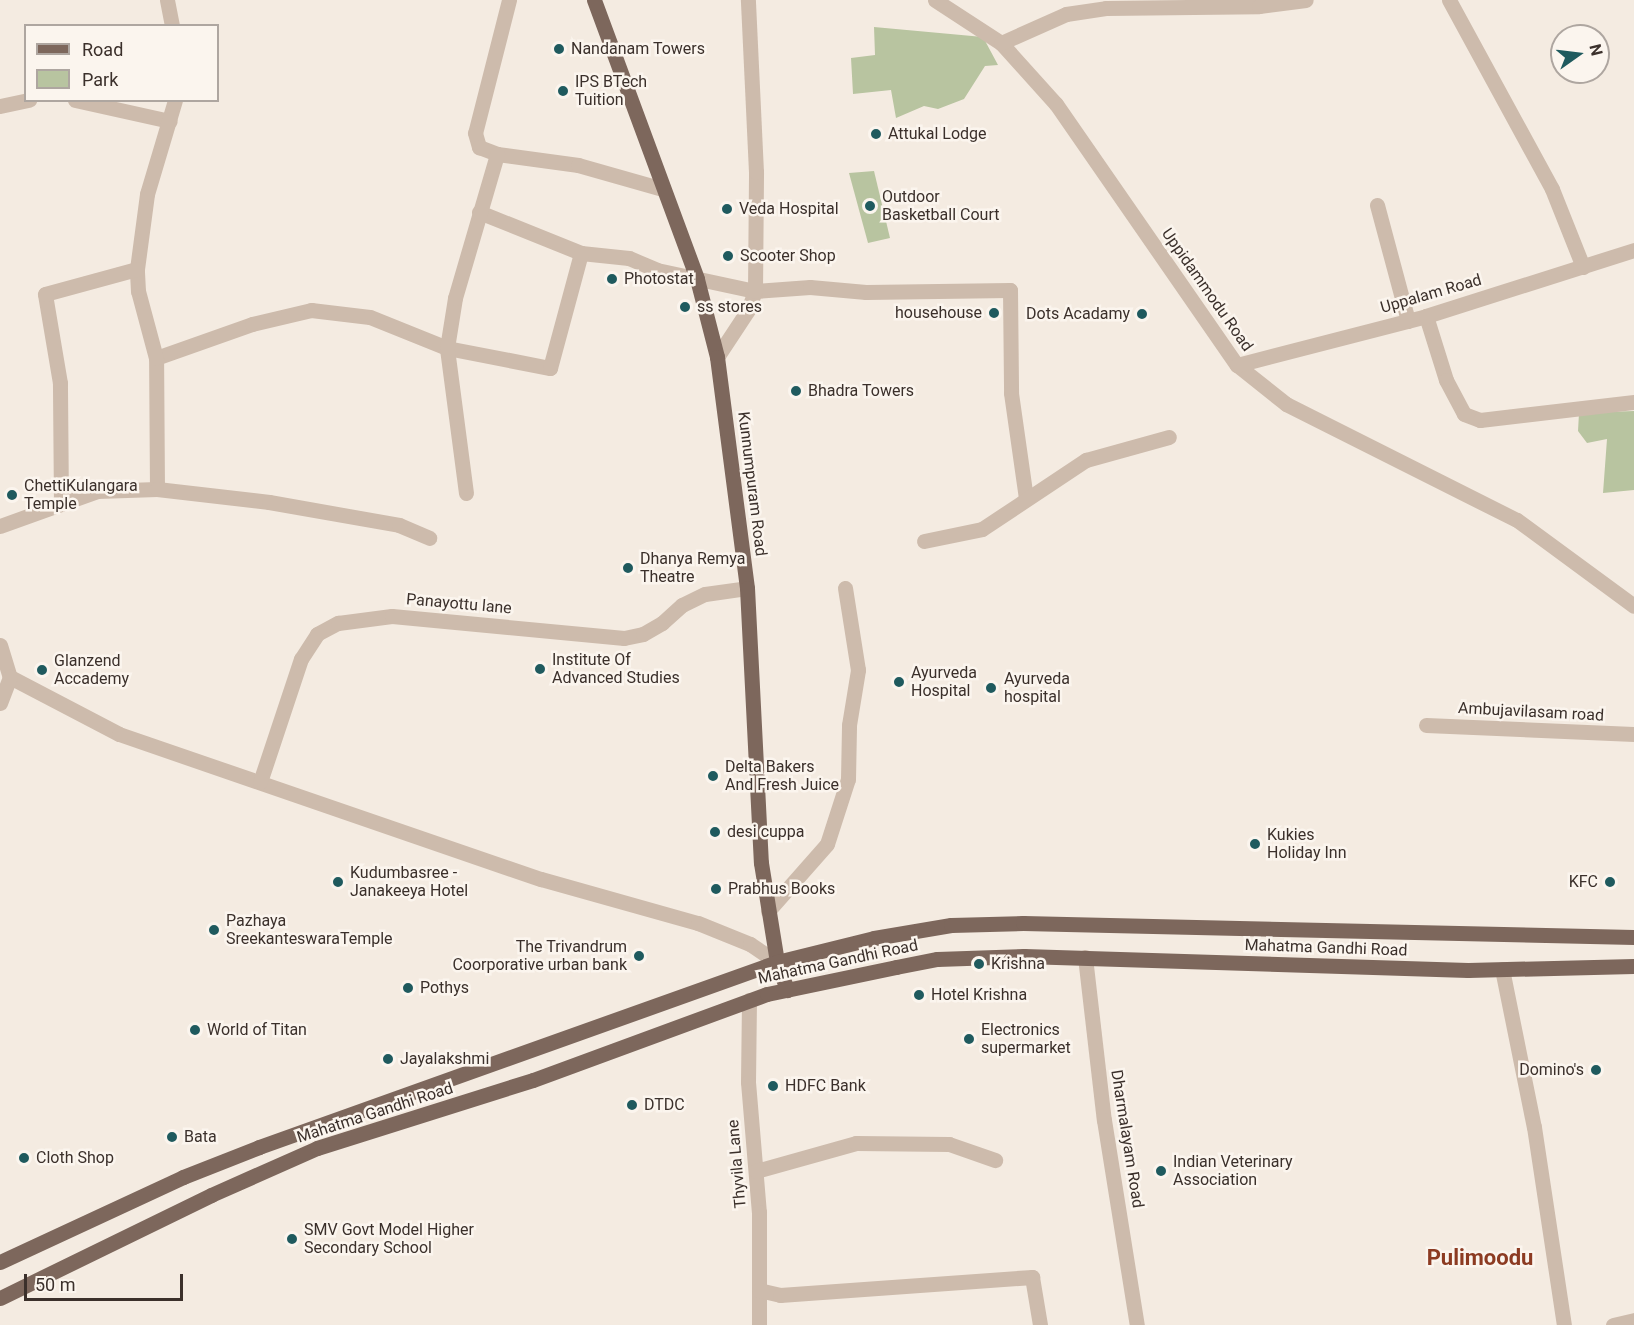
<!DOCTYPE html>
<html>
<head>
<meta charset="utf-8">
<style>
  body { margin:0 }
  #map { position:relative; width:1634px; height:1325px; overflow:hidden; background:#f4ebe1; font-family:Roboto,sans-serif }
  div>[style] { position:absolute }
  .green>* { inset:0; background:#b8c4a0 }
  .minor>* { height:15px; margin:-7.5px; padding:0 7.5px; transform-origin:7.5px; border-radius:7.5px; background:#cdbbac }
  .major>* { height:15px; margin:-7.5px; padding:0 7.5px; transform-origin:7.5px; border-radius:7.5px; background:#7d675c }
  .dots>* { width:16px; height:16px; translate:-50% -50%; box-sizing:border-box; border:3px solid #fbf5ee; border-radius:50% }
  span { translate:-50% -50%; white-space:nowrap; text-align:center; line-height:1.15; -webkit-text-stroke:5px #fbf5ee; paint-order:stroke }
  .poi-label { font-size:16px; color:#3b302b }
  .left { translate:0 -50%; text-align:left }
  .right { translate:-100% -50%; text-align:right }
  .street-label { font-size:16px; color:#3b302b }
  .district-label { font-size:22px; color:#8c3b22; font-weight:700 }
  .legend { position:absolute; left:24px; top:24px; width:195px; height:78px; box-sizing:border-box; background:#fbf5ee; border:2px solid #aea6a0; margin:0; padding:8px 10px; list-style:none; font-size:18px; color:#3b302b }
  .legend li { display:flex; align-items:center; gap:12px; height:30px }
  .legend b { width:30px; border:2px solid #aea6a0 }
  .north { position:absolute; left:1550px; top:24px; width:60px; height:60px; box-sizing:border-box; background:#fbf5ee; border:2px solid #aea6a0; border-radius:50%; rotate:76deg; font-size:16px; font-weight:700; line-height:24px; text-align:center; color:#3b302b }
  .north::after { content:''; display:block; margin:auto; width:21px; height:27px; background:#1f5a5e; clip-path:polygon(50% 0,100% 100%,50% 72%,0 100%) }
  .scale { position:absolute; left:24px; top:1274px; width:159px; height:27px; box-sizing:border-box; border:3px solid #3b302b; border-top:0; padding-left:8px; font-size:18px; line-height:21px; white-space:nowrap; color:#3b302b; -webkit-text-stroke:4px #fbf5ee; paint-order:stroke }
</style>
</head>
<body>
<div id="map">
  <div class="green">
    <div style="clip-path:polygon(874px 27px,983px 37px,998px 65px,985px 66px,964px 99px,938px 109px,924px 106px,896px 118px,891px 90px,853px 94px,851px 58px,875px 55px)"></div>
    <div style="clip-path:polygon(874px 171px,890px 238px,868px 243px,849px 173px)"></div>
    <div style="clip-path:polygon(1634px 411px,1634px 490px,1603px 493px,1607px 439px,1587px 443px,1578px 431px,1579px 413px)"></div>
  </div>
  <div class="minor">
    <div style="left:167px;top:0;width:26px;rotate:79deg"></div>
    <div style="left:509px;top:0;width:137px;rotate:104.3deg"></div>
    <div style="left:475px;top:133px;width:15px;rotate:74deg"></div>
    <div style="left:479px;top:147px;width:19px;rotate:21deg"></div>
    <div style="left:497px;top:154px;width:82px;rotate:7.7deg"></div>
    <div style="left:578px;top:165px;width:87px;rotate:15.9deg"></div>
    <div style="left:935px;top:0;width:79px;rotate:33.1deg"></div>
    <div style="left:1001px;top:43px;width:82px;rotate:48deg"></div>
    <div style="left:1056px;top:104px;width:318px;rotate:55.3deg"></div>
    <div style="left:1237px;top:365px;width:63px;rotate:38.5deg"></div>
    <div style="left:1286px;top:404px;width:258px;rotate:26.7deg"></div>
    <div style="left:1517px;top:520px;width:145px;rotate:36.3deg"></div>
    <div style="left:1449px;top:0;width:215px;rotate:61.4deg"></div>
    <div style="left:1552px;top:189px;width:84px;rotate:68.3deg"></div>
    <div style="left:1001px;top:43px;width:71px;rotate:-24deg"></div>
    <div style="left:1066px;top:14px;width:40px;rotate:-8.5deg"></div>
    <div style="left:1106px;top:8px;width:153px;rotate:-0.7deg"></div>
    <div style="left:1259px;top:6px;width:47px;rotate:-7.3deg"></div>
    <div style="left:75px;top:100px;width:97px;rotate:12.5deg"></div>
    <div style="left:0;top:106px;width:30px;rotate:-12deg"></div>
    <div style="left:1377px;top:205px;width:120px;rotate:75deg"></div>
    <div style="left:479px;top:212px;width:110px;rotate:21.9deg"></div>
    <div style="left:581px;top:253px;width:48px;rotate:5.9deg"></div>
    <div style="left:629px;top:258px;width:30px;rotate:23deg"></div>
    <div style="left:657px;top:270px;width:100px;rotate:12.1deg"></div>
    <div style="left:755px;top:291px;width:55px;rotate:-4.2deg"></div>
    <div style="left:810px;top:287px;width:56px;rotate:5.1deg"></div>
    <div style="left:866px;top:292px;width:144px;rotate:-0.8deg"></div>
    <div style="left:1010px;top:290px;width:103px;rotate:89.4deg"></div>
    <div style="left:1011px;top:393px;width:107px;rotate:81.9deg"></div>
    <div style="left:1426px;top:316px;width:67px;rotate:72.6deg"></div>
    <div style="left:1446px;top:380px;width:38px;rotate:62deg"></div>
    <div style="left:1464px;top:414px;width:17px;rotate:21deg"></div>
    <div style="left:1480px;top:420px;width:155px;rotate:-6.7deg"></div>
    <div style="left:717px;top:357px;width:56px;rotate:-56.6deg"></div>
    <div style="left:748px;top:310px;width:20px;rotate:-70deg"></div>
    <div style="left:755px;top:291px;width:119px;rotate:-89.5deg"></div>
    <div style="left:756px;top:172px;width:172px;rotate:-92.7deg"></div>
    <div style="left:156px;top:358px;width:102px;rotate:-19.5deg"></div>
    <div style="left:252px;top:324px;width:61px;rotate:-13.3deg"></div>
    <div style="left:311px;top:310px;width:59px;rotate:6.8deg"></div>
    <div style="left:370px;top:317px;width:83px;rotate:21.9deg"></div>
    <div style="left:447px;top:348px;width:105px;rotate:11deg"></div>
    <div style="left:550px;top:368px;width:119px;rotate:-74.9deg"></div>
    <div style="left:1237px;top:365px;width:195px;rotate:-14.5deg"></div>
    <div style="left:1426px;top:316px;width:218px;rotate:-17.6deg"></div>
    <div style="left:157px;top:489px;width:131px;rotate:-90.4deg"></div>
    <div style="left:156px;top:358px;width:69px;rotate:-105deg"></div>
    <div style="left:138px;top:291px;width:22px;rotate:-93deg"></div>
    <div style="left:137px;top:269px;width:76px;rotate:-82.4deg"></div>
    <div style="left:147px;top:194px;width:98px;rotate:-73.4deg"></div>
    <div style="left:466px;top:493px;width:146px;rotate:-97.5deg"></div>
    <div style="left:447px;top:348px;width:51px;rotate:-80.9deg"></div>
    <div style="left:455px;top:298px;width:150px;rotate:-73.7deg"></div>
    <div style="left:61px;top:504px;width:121px;rotate:-90.5deg"></div>
    <div style="left:60px;top:383px;width:90px;rotate:-99.6deg"></div>
    <div style="left:45px;top:294px;width:95px;rotate:-15.2deg"></div>
    <div style="left:0;top:526px;width:103px;rotate:-19.8deg"></div>
    <div style="left:97px;top:491px;width:60px;rotate:-1.9deg"></div>
    <div style="left:157px;top:489px;width:113px;rotate:6.6deg"></div>
    <div style="left:269px;top:502px;width:132px;rotate:10deg"></div>
    <div style="left:399px;top:525px;width:33px;rotate:23deg"></div>
    <div style="left:924px;top:541px;width:59px;rotate:-11.7deg"></div>
    <div style="left:982px;top:529px;width:125px;rotate:-33.6deg"></div>
    <div style="left:1086px;top:460px;width:86px;rotate:-15.5deg"></div>
    <div style="left:0;top:645px;width:34px;rotate:73deg"></div>
    <div style="left:10px;top:677px;width:123px;rotate:27.6deg"></div>
    <div style="left:119px;top:734px;width:446px;rotate:19deg"></div>
    <div style="left:541px;top:879px;width:163px;rotate:15.7deg"></div>
    <div style="left:698px;top:923px;width:56px;rotate:22deg"></div>
    <div style="left:750px;top:944px;width:32px;rotate:34deg"></div>
    <div style="left:0;top:703px;width:28px;rotate:-69deg"></div>
    <div style="left:1426px;top:725px;width:208px;rotate:2.5deg"></div>
    <div style="left:260px;top:782px;width:130px;rotate:-71.6deg"></div>
    <div style="left:301px;top:659px;width:30px;rotate:-57deg"></div>
    <div style="left:317px;top:634px;width:24px;rotate:-28deg"></div>
    <div style="left:338px;top:623px;width:54px;rotate:-7.4deg"></div>
    <div style="left:392px;top:616px;width:233px;rotate:5.4deg"></div>
    <div style="left:624px;top:638px;width:19px;rotate:-12deg"></div>
    <div style="left:643px;top:634px;width:22px;rotate:-30deg"></div>
    <div style="left:662px;top:623px;width:27px;rotate:-42deg"></div>
    <div style="left:682px;top:605px;width:25px;rotate:-26deg"></div>
    <div style="left:705px;top:594px;width:42px;rotate:-8.1deg"></div>
    <div style="left:768px;top:911px;width:89px;rotate:-48.6deg"></div>
    <div style="left:827px;top:844px;width:68px;rotate:-72.1deg"></div>
    <div style="left:848px;top:779px;width:54px;rotate:-88.9deg"></div>
    <div style="left:849px;top:725px;width:56px;rotate:-80.7deg"></div>
    <div style="left:858px;top:670px;width:83px;rotate:-99deg"></div>
    <div style="left:1085px;top:957px;width:164px;rotate:83.4deg"></div>
    <div style="left:1104px;top:1120px;width:208px;rotate:80.9deg"></div>
    <div style="left:1502px;top:969px;width:161px;rotate:78.6deg"></div>
    <div style="left:1534px;top:1127px;width:200px;rotate:81.4deg"></div>
    <div style="left:749px;top:1000px;width:82px;rotate:90.7deg"></div>
    <div style="left:748px;top:1082px;width:130px;rotate:85.2deg"></div>
    <div style="left:759px;top:1212px;width:113px;rotate:90deg"></div>
    <div style="left:756px;top:1171px;width:104px;rotate:-15.6deg"></div>
    <div style="left:856px;top:1143px;width:93px;rotate:0.6deg"></div>
    <div style="left:949px;top:1144px;width:49px;rotate:19.2deg"></div>
    <div style="left:759px;top:1290px;width:22px;rotate:13deg"></div>
    <div style="left:780px;top:1295px;width:253px;rotate:-4.1deg"></div>
    <div style="left:1032px;top:1277px;width:49px;rotate:80.5deg"></div>
    <div style="left:1613px;top:1325px;width:22px;rotate:-13deg"></div>
  </div>
  <div class="major">
    <div style="left:594px;top:0;width:297px;rotate:69.7deg"></div>
    <div style="left:697px;top:279px;width:81px;rotate:75.6deg"></div>
    <div style="left:717px;top:357px;width:233px;rotate:82.6deg"></div>
    <div style="left:747px;top:588px;width:275px;rotate:87.1deg"></div>
    <div style="left:761px;top:863px;width:100px;rotate:80.8deg"></div>
    <div style="left:777px;top:962px;width:30px;rotate:70deg"></div>
    <div style="left:0;top:1262px;width:202px;rotate:-24.9deg"></div>
    <div style="left:183px;top:1177px;width:82px;rotate:-21.5deg"></div>
    <div style="left:259px;top:1147px;width:550px;rotate:-19.65deg"></div>
    <div style="left:777px;top:962px;width:100px;rotate:-13.9deg"></div>
    <div style="left:874px;top:938px;width:78px;rotate:-9.6deg"></div>
    <div style="left:951px;top:925px;width:72px;rotate:-1.6deg"></div>
    <div style="left:1023px;top:923px;width:611px;rotate:1.31deg"></div>
    <div style="left:0;top:1298px;width:235px;rotate:-26deg"></div>
    <div style="left:211px;top:1195px;width:116px;rotate:-23.9deg"></div>
    <div style="left:317px;top:1148px;width:226px;rotate:-17.5deg"></div>
    <div style="left:533px;top:1080px;width:249px;rotate:-20.2deg"></div>
    <div style="left:767px;top:994px;width:132px;rotate:-11.8deg"></div>
    <div style="left:896px;top:967px;width:42px;rotate:-11deg"></div>
    <div style="left:937px;top:959px;width:87px;rotate:-2deg"></div>
    <div style="left:1024px;top:956px;width:444px;rotate:1.8deg"></div>
    <div style="left:1468px;top:970px;width:166px;rotate:-1.4deg"></div>
  </div>
  <div class="dots">
    <div style="left:559px;top:49px;background:#1f5a5e"></div>
    <div style="left:563px;top:91px;background:#1f5a5e"></div>
    <div style="left:876px;top:134px;background:#1f5a5e"></div>
    <div style="left:870px;top:206px;background:#1f5a5e"></div>
    <div style="left:727px;top:209px;background:#1f5a5e"></div>
    <div style="left:728px;top:256px;background:#1f5a5e"></div>
    <div style="left:612px;top:279px;background:#1f5a5e"></div>
    <div style="left:685px;top:307px;background:#1f5a5e"></div>
    <div style="left:994px;top:313px;background:#1f5a5e"></div>
    <div style="left:1142px;top:314px;background:#1f5a5e"></div>
    <div style="left:796px;top:391px;background:#1f5a5e"></div>
    <div style="left:12px;top:495px;background:#1f5a5e"></div>
    <div style="left:628px;top:568px;background:#1f5a5e"></div>
    <div style="left:540px;top:669px;background:#1f5a5e"></div>
    <div style="left:42px;top:670px;background:#1f5a5e"></div>
    <div style="left:899px;top:682px;background:#1f5a5e"></div>
    <div style="left:991px;top:688px;background:#1f5a5e"></div>
    <div style="left:713px;top:776px;background:#1f5a5e"></div>
    <div style="left:715px;top:832px;background:#1f5a5e"></div>
    <div style="left:1255px;top:844px;background:#1f5a5e"></div>
    <div style="left:338px;top:882px;background:#1f5a5e"></div>
    <div style="left:1610px;top:882px;background:#1f5a5e"></div>
    <div style="left:716px;top:889px;background:#1f5a5e"></div>
    <div style="left:214px;top:930px;background:#1f5a5e"></div>
    <div style="left:639px;top:956px;background:#1f5a5e"></div>
    <div style="left:979px;top:964px;background:#1f5a5e"></div>
    <div style="left:408px;top:988px;background:#1f5a5e"></div>
    <div style="left:919px;top:995px;background:#1f5a5e"></div>
    <div style="left:195px;top:1030px;background:#1f5a5e"></div>
    <div style="left:969px;top:1039px;background:#1f5a5e"></div>
    <div style="left:388px;top:1059px;background:#1f5a5e"></div>
    <div style="left:1596px;top:1070px;background:#1f5a5e"></div>
    <div style="left:773px;top:1086px;background:#1f5a5e"></div>
    <div style="left:632px;top:1105px;background:#1f5a5e"></div>
    <div style="left:172px;top:1137px;background:#1f5a5e"></div>
    <div style="left:24px;top:1158px;background:#1f5a5e"></div>
    <div style="left:1161px;top:1171px;background:#1f5a5e"></div>
    <div style="left:292px;top:1239px;background:#1f5a5e"></div>
  </div>
  <div class="poi-label">
    <span class="left" style="left:571px;top:49px">Nandanam Towers</span>
    <span class="left" style="left:575px;top:91px">IPS BTech<br>Tuition</span>
    <span class="left" style="left:888px;top:134px">Attukal Lodge</span>
    <span class="left" style="left:882px;top:206px">Outdoor<br>Basketball Court</span>
    <span class="left" style="left:739px;top:209px">Veda Hospital</span>
    <span class="left" style="left:740px;top:256px">Scooter Shop</span>
    <span class="left" style="left:624px;top:279px">Photostat</span>
    <span class="left" style="left:697px;top:307px">ss stores</span>
    <span class="right" style="left:982px;top:313px">househouse</span>
    <span class="right" style="left:1130px;top:314px">Dots Acadamy</span>
    <span class="left" style="left:808px;top:391px">Bhadra Towers</span>
    <span class="left" style="left:24px;top:495px">ChettiKulangara<br>Temple</span>
    <span class="left" style="left:640px;top:568px">Dhanya Remya<br>Theatre</span>
    <span class="left" style="left:552px;top:669px">Institute Of<br>Advanced Studies</span>
    <span class="left" style="left:54px;top:670px">Glanzend<br>Accademy</span>
    <span class="left" style="left:911px;top:682px">Ayurveda<br>Hospital</span>
    <span class="left" style="left:1004px;top:688px">Ayurveda<br>hospital</span>
    <span class="left" style="left:725px;top:776px">Delta Bakers<br>And Fresh Juice</span>
    <span class="left" style="left:727px;top:832px">desi cuppa</span>
    <span class="left" style="left:1267px;top:844px">Kukies<br>Holiday Inn</span>
    <span class="left" style="left:350px;top:882px">Kudumbasree -<br>Janakeeya Hotel</span>
    <span class="right" style="left:1598px;top:882px">KFC</span>
    <span class="left" style="left:728px;top:889px">Prabhus Books</span>
    <span class="left" style="left:226px;top:930px">Pazhaya<br>SreekanteswaraTemple</span>
    <span class="right" style="left:627px;top:956px">The Trivandrum<br>Coorporative urban bank</span>
    <span class="left" style="left:991px;top:964px">Krishna</span>
    <span class="left" style="left:420px;top:988px">Pothys</span>
    <span class="left" style="left:931px;top:995px">Hotel Krishna</span>
    <span class="left" style="left:207px;top:1030px">World of Titan</span>
    <span class="left" style="left:981px;top:1039px">Electronics<br>supermarket</span>
    <span class="left" style="left:400px;top:1059px">Jayalakshmi</span>
    <span class="right" style="left:1584px;top:1070px">Domino's</span>
    <span class="left" style="left:785px;top:1086px">HDFC Bank</span>
    <span class="left" style="left:644px;top:1105px">DTDC</span>
    <span class="left" style="left:184px;top:1137px">Bata</span>
    <span class="left" style="left:36px;top:1158px">Cloth Shop</span>
    <span class="left" style="left:1173px;top:1171px">Indian Veterinary<br>Association</span>
    <span class="left" style="left:304px;top:1239px">SMV Govt Model Higher<br>Secondary School</span>
  </div>
  <div class="street-label">
    <span style="left:1207px;top:290px;rotate:55deg">Uppidammodu Road</span>
    <span style="left:1431px;top:294px;rotate:-16deg">Uppalam Road</span>
    <span style="left:752px;top:484px;rotate:83deg">Kunnumpuram Road</span>
    <span style="left:459px;top:604px;rotate:5deg">Panayottu lane</span>
    <span style="left:1531px;top:712px;rotate:3deg">Ambujavilasam road</span>
    <span style="left:1326px;top:948px;rotate:2deg">Mahatma Gandhi Road</span>
    <span style="left:838px;top:962px;rotate:-12deg">Mahatma Gandhi Road</span>
    <span style="left:375px;top:1113px;rotate:-18deg">Mahatma Gandhi Road</span>
    <span style="left:1127px;top:1139px;rotate:81deg">Dharmalayam Road</span>
    <span style="left:737px;top:1164px;rotate:-95deg">Thyvila Lane</span>
  </div>
  <div class="district-label">
    <span style="left:1480px;top:1258px">Pulimoodu</span>
  </div>
  <ul class="legend">
  <li><b style="height:8px;background:#7d675c"></b>Road</li>
  <li><b style="height:16px;background:#b8c4a0"></b>Park</li>
  </ul>
  <div class="north">N</div>
  <div class="scale">50 m</div>
</div>
</body>
</html>
